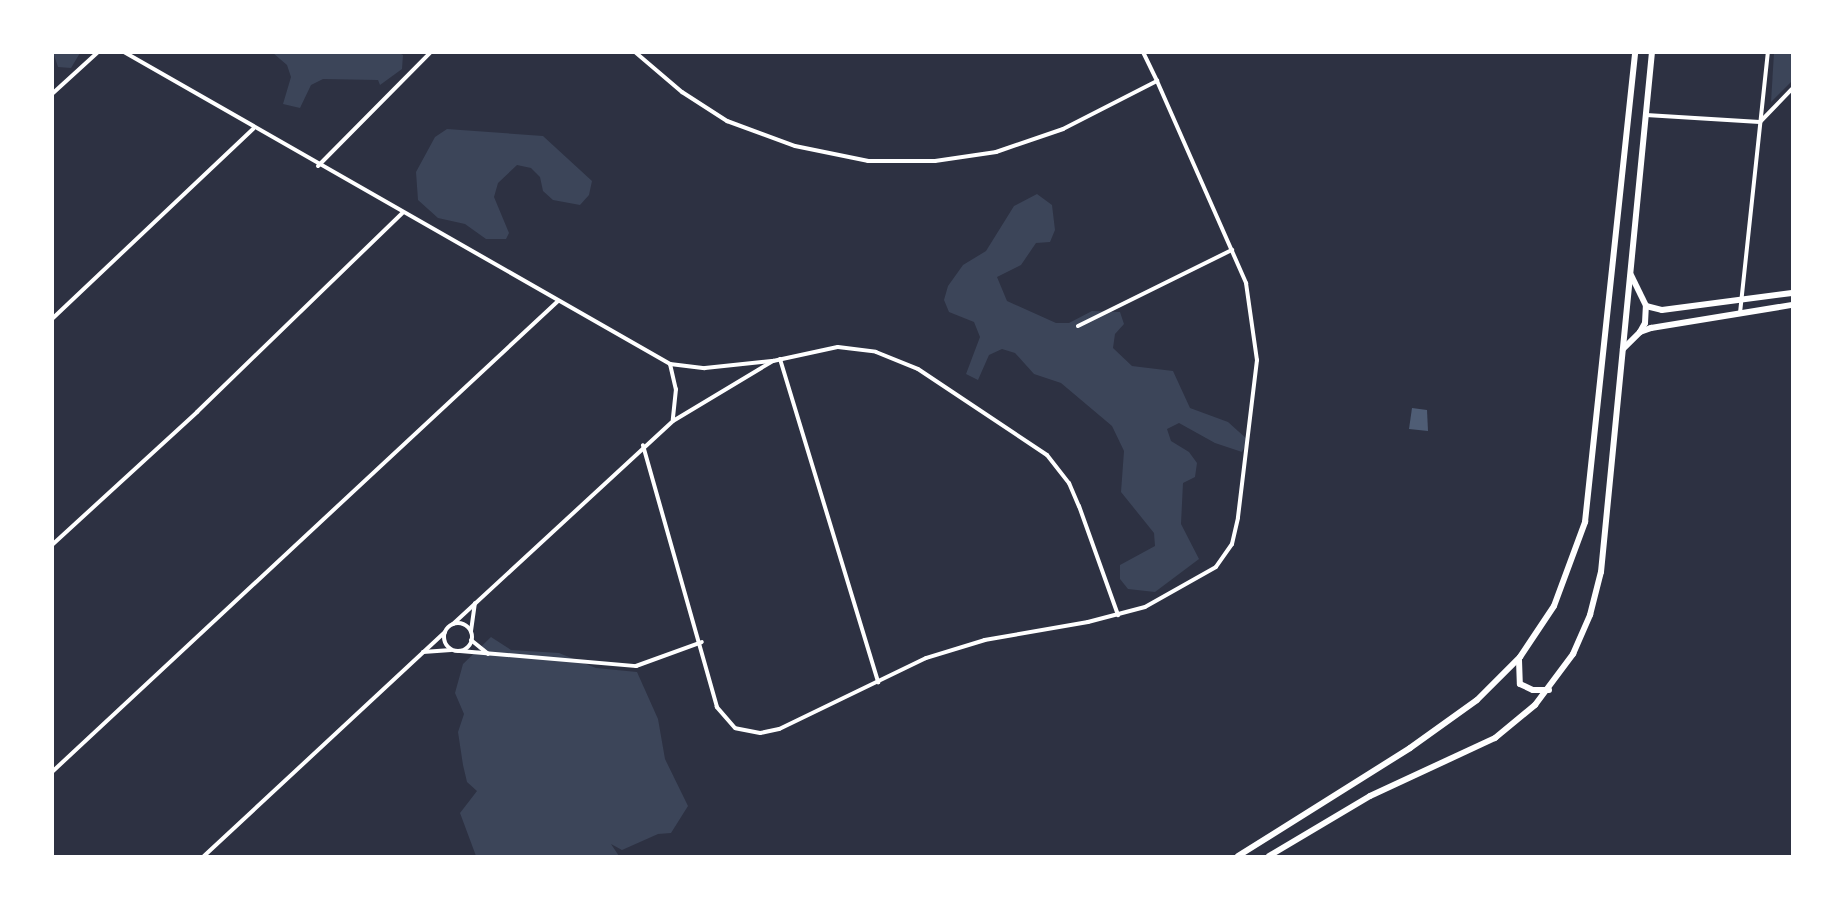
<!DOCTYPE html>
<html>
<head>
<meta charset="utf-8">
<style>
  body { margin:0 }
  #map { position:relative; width:1845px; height:909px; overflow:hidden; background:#2d3142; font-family:"Fira Sans",sans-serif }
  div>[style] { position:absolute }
  .green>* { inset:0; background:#3c4559 }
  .water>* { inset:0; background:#4f5d75 }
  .minor>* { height:4px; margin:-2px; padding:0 2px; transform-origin:2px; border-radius:2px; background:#fff }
  .minor>.ring { margin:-2px; padding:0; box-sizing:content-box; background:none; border:4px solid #fff; border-radius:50% }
  .primary>* { height:6px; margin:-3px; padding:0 3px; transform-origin:3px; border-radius:3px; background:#fff }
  span { translate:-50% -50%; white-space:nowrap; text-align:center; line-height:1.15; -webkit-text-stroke:6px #fff; paint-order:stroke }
  .frame { position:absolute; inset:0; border:54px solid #fff; pointer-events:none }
</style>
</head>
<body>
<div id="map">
  <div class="green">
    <div style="clip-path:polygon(53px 52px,80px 52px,80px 53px,71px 68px,58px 67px)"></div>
    <div style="clip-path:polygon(273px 53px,399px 53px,403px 55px,402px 69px,380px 85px,378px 80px,323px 79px,311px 85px,300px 108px,283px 104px,291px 77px,287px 65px)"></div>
    <div style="clip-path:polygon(1774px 53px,1792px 53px,1792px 81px,1771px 102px)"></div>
    <div style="clip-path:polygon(447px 129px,543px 136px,592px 181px,589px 195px,580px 205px,553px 200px,543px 191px,540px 177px,531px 168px,517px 165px,498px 183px,494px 197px,509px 233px,506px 239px,486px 239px,465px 224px,438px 218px,418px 200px,416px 172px,435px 137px)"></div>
    <div style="clip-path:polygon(1037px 194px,1052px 205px,1055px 230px,1050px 242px,1036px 243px,1021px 265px,997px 277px,1007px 301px,1056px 323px,1069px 323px,1092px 311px,1120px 312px,1124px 324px,1115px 334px,1113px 348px,1132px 366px,1173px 371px,1190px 408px,1228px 422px,1248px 440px,1242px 452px,1215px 443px,1179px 423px,1167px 429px,1171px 441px,1189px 452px,1197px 463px,1195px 477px,1183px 483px,1181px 524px,1199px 559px,1155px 592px,1128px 589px,1120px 579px,1120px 565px,1155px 546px,1154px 533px,1121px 492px,1124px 451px,1112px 426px,1061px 383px,1034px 374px,1015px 353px,1002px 349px,989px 355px,978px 380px,966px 374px,980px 337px,974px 322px,949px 312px,944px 300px,948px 286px,963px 265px,986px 251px,1014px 206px)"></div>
    <div style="clip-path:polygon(491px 637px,511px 650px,559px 653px,596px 668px,637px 672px,658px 719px,665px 759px,688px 806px,671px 833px,658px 834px,622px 850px,611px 844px,619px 856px,476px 856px,460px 813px,477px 791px,467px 782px,463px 765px,458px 732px,464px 714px,455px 693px,463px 664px)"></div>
  </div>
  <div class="water">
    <div style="clip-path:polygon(1412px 408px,1427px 410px,1428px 431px,1409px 429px)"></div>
  </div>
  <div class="minor">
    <div style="left:124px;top:52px;width:629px;rotate:29.74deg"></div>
    <div style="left:670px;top:364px;width:35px;rotate:7deg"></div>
    <div style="left:705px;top:368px;width:67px;rotate:-6deg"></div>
    <div style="left:635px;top:52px;width:62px;rotate:40.4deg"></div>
    <div style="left:682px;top:92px;width:54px;rotate:32.8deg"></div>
    <div style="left:727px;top:121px;width:72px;rotate:20.2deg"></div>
    <div style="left:795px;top:146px;width:75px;rotate:11.6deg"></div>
    <div style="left:868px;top:161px;width:67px"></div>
    <div style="left:935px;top:161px;width:62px;rotate:-8.4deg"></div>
    <div style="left:996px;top:152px;width:71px;rotate:-18.9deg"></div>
    <div style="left:1063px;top:129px;width:106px;rotate:-27.1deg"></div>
    <div style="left:1157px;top:81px;width:221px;rotate:66.2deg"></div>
    <div style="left:1246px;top:283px;width:78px;rotate:81.9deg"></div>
    <div style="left:1257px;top:360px;width:159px;rotate:96.9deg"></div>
    <div style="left:1238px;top:518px;width:27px;rotate:103deg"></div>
    <div style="left:1232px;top:544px;width:28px;rotate:125deg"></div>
    <div style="left:1216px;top:567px;width:81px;rotate:150.6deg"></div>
    <div style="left:1145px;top:607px;width:59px;rotate:165.3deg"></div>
    <div style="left:1088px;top:622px;width:105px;rotate:170.1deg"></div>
    <div style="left:985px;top:640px;width:62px;rotate:163deg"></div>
    <div style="left:926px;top:658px;width:163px;rotate:154.2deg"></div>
    <div style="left:779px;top:729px;width:19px;rotate:168deg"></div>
    <div style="left:760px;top:733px;width:25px;rotate:-169deg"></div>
    <div style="left:735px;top:728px;width:28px;rotate:-131deg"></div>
    <div style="left:717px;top:707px;width:272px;rotate:-105.8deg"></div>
    <div style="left:1143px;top:52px;width:32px;rotate:64deg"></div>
    <div style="left:52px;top:94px;width:62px;rotate:-42.4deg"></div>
    <div style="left:1646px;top:115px;width:114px;rotate:3.5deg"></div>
    <div style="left:1760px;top:122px;width:46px;rotate:-45.9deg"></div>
    <div style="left:318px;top:166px;width:161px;rotate:-45.3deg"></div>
    <div style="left:1740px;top:313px;width:262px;rotate:-83.9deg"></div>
    <div style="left:52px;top:319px;width:277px;rotate:-43.4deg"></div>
    <div style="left:1078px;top:326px;width:172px;rotate:-26.3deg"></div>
    <div style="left:780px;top:359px;width:338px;rotate:73.1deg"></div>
    <div style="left:670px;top:364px;width:26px;rotate:77deg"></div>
    <div style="left:676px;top:389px;width:31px;rotate:96deg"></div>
    <div style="left:52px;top:545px;width:197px;rotate:-42.5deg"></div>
    <div style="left:197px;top:412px;width:286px;rotate:-44.1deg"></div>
    <div class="ring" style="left:444px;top:623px;width:24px;height:24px"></div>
    <div style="left:453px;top:624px;width:299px;rotate:-42.7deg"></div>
    <div style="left:673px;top:421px;width:117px;rotate:-31deg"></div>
    <div style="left:773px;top:361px;width:66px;rotate:-12.2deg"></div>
    <div style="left:838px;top:347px;width:38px;rotate:7deg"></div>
    <div style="left:876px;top:352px;width:45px;rotate:22deg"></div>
    <div style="left:918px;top:369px;width:155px;rotate:33.7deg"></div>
    <div style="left:1047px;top:455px;width:36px;rotate:52deg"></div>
    <div style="left:1069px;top:483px;width:25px;rotate:67deg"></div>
    <div style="left:1079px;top:506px;width:116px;rotate:70.3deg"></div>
    <div style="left:471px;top:631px;width:28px;rotate:-82deg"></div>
    <div style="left:471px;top:640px;width:22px;rotate:39deg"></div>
    <div style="left:460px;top:651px;width:177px;rotate:4.9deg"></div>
    <div style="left:636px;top:666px;width:70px;rotate:-20deg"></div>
    <div style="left:423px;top:652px;width:28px;rotate:-4deg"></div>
    <div style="left:52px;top:772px;width:691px;rotate:-42.95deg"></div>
    <div style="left:204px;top:856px;width:329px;rotate:-42.9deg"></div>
  </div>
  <div class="primary">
    <div style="left:1631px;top:275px;width:34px;rotate:64deg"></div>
    <div style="left:1646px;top:306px;width:16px;rotate:14deg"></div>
    <div style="left:1662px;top:310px;width:131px;rotate:-7.5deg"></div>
    <div style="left:1640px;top:332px;width:10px;rotate:-61deg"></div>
    <div style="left:1645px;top:323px;width:17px;rotate:-87deg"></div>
    <div style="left:1623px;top:349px;width:24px;rotate:-45deg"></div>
    <div style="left:1640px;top:332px;width:12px;rotate:-20deg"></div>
    <div style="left:1651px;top:328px;width:143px;rotate:-9.3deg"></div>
    <div style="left:1519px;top:660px;width:24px;rotate:88deg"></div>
    <div style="left:1520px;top:684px;width:14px;rotate:25deg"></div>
    <div style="left:1533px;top:690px;width:16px"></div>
    <div style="left:1238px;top:856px;width:203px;rotate:-32.1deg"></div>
    <div style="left:1410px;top:748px;width:82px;rotate:-35.6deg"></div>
    <div style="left:1477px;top:700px;width:61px;rotate:-45deg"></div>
    <div style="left:1520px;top:657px;width:61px;rotate:-56.3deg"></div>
    <div style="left:1554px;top:606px;width:90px;rotate:-69.7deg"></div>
    <div style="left:1585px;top:522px;width:473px;rotate:-83.9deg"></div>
    <div style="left:1269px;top:856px;width:117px;rotate:-30.7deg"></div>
    <div style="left:1370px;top:796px;width:138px;rotate:-24.9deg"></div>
    <div style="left:1495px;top:738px;width:52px;rotate:-39.5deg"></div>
    <div style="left:1535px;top:705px;width:64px;rotate:-53.3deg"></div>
    <div style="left:1573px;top:654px;width:43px;rotate:-66.4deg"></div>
    <div style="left:1590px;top:615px;width:44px;rotate:-75.7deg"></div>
    <div style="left:1601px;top:572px;width:522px;rotate:-84.4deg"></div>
  </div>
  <div class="frame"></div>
</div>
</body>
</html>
